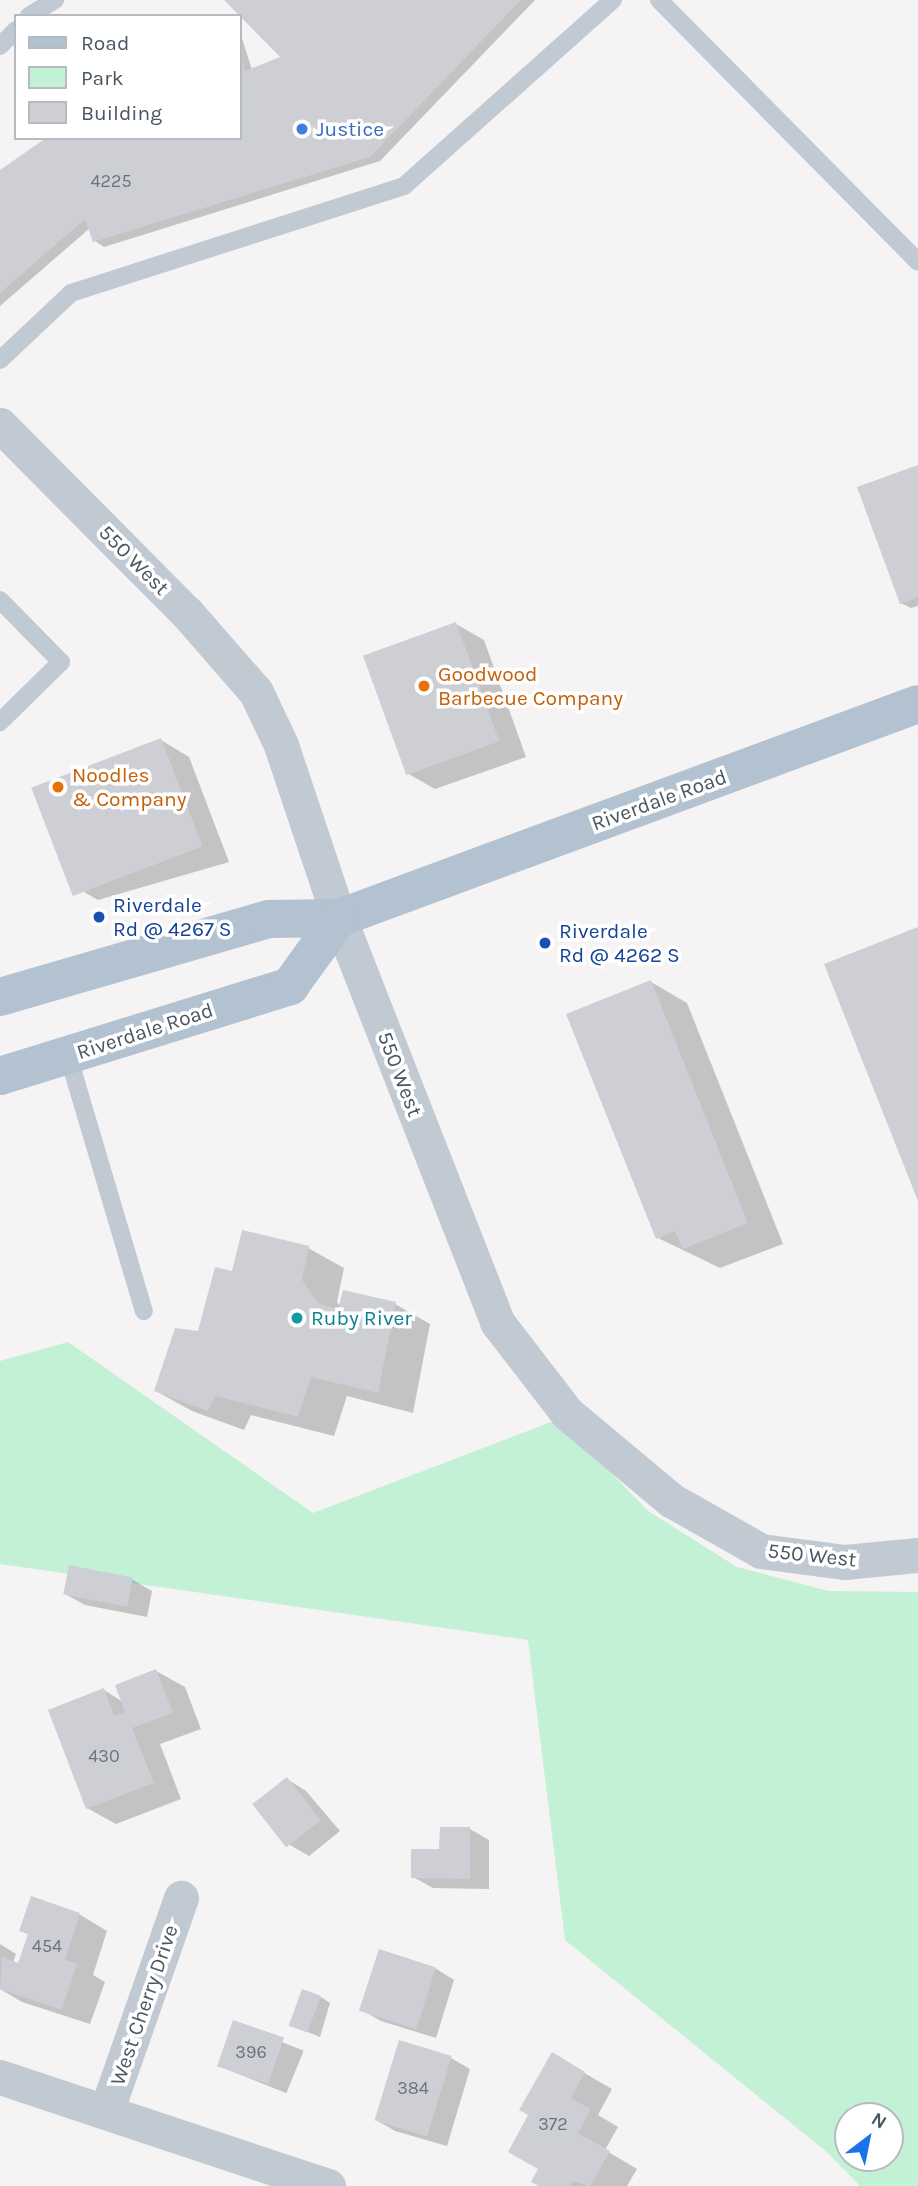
<!DOCTYPE html>
<html>
<head>
<meta charset="utf-8">
<style>
  body { margin:0 }
  #map { position:relative; width:918px; height:2186px; overflow:hidden; background:#f5f3f3; font-family:Karla,sans-serif }
  div>[style] { position:absolute }
  .green>* { inset:0; background:#c3f1d5 }
  .shadow>* { inset:0; background:#0003; transform-origin:0 0 }
  .building>* { inset:0; background:#cdcfd5; transform-origin:0 0 }
  .lane>* { height:18px; margin:-9px; padding:0 9px; transform-origin:9px; border-radius:9px; background:#c1cad2 }
  .street>* { height:35px; margin:-17.5px; padding:0 17.5px; transform-origin:17.5px; border-radius:17.5px; background:#c1cad2 }
  .primary>* { height:38px; margin:-19px; padding:0 19px; transform-origin:19px; border-radius:19px; background:#b3c2d1 }
  .dots>* { width:19px; height:19px; translate:-50% -50%; box-sizing:border-box; border:4px solid #fff; border-radius:50% }
  span { translate:-50% -50%; white-space:nowrap; text-align:center; line-height:1.15; -webkit-text-stroke:7px #fff; paint-order:stroke }
  .number-label { font-size:18px; color:#6b747e }
  .number-label span { -webkit-text-stroke-width:0 }
  .shop-label { font-size:21px; color:#366cbe }
  .left { translate:0 -50%; text-align:left }
  .street-label { font-size:21px; color:#4a5661 }
  .food-label { font-size:21px; color:#c56008 }
  .transit-label { font-size:21px; color:#164399 }
  .culture-label { font-size:21px; color:#0d838f }
  .legend { position:absolute; left:14px; top:14px; width:228px; height:126px; box-sizing:border-box; background:#fff; border:2px solid #b7bbc0; margin:0; padding:9px 12px; list-style:none; font-size:21px; color:#4a5661 }
  .legend li { display:flex; align-items:center; gap:14px; height:35px }
  .legend b { width:35px; border:2px solid #b7bbc0 }
  .north { position:absolute; left:834px; top:2102px; width:70px; height:70px; box-sizing:border-box; background:#fff; border:2px solid #b7bbc0; border-radius:50%; rotate:32deg; font-size:19px; font-weight:700; line-height:28px; text-align:center; color:#4a5661 }
  .north::after { content:''; display:block; margin:auto; width:24px; height:32px; background:#1a73e8; clip-path:polygon(50% 0,100% 100%,50% 72%,0 100%) }
</style>
</head>
<body>
<div id="map">
  <div class="green">
    <div style="clip-path:polygon(evenodd,68px 1342px,313px 1513px,559px 1419px,648px 1511px,737px 1567px,828px 1591px,918px 1592px,918px 2186px,860px 2186px,828px 2153px,565px 1940px,528px 1640px,0 1564px,0 1361px,68px 1342px,848px 2116px,890px 2116px,890px 2158px,848px 2158px,848px 2116px)"></div>
  </div>
  <div class="shadow">
    <div style="clip-path:polygon(226px 0,535px 0,380px 161px,104px 247px,95px 241px,90px 228px,0 306px,0 172px,240px 138px,240px 32px,252px 70px,283px 58px)"></div>
    <div style="clip-path:polygon(918px 467px,918px 606px,911px 608px,901px 603px)"></div>
    <div style="clip-path:polygon(456px 624px,484px 640px,526px 757px,435px 789px,407px 773px)"></div>
    <div style="clip-path:polygon(161px 740px,189px 757px,229px 862px,98px 900px,70px 884px)"></div>
    <div style="clip-path:polygon(651px 982px,687px 1003px,783px 1244px,720px 1268px,658px 1238px)"></div>
    <div style="clip-path:polygon(308px 1248px,344px 1268px,337px 1302px,340px 1306px,395px 1304px,430px 1324px,413px 1413px,347px 1396px,334px 1436px,251px 1415px,244px 1430px,192px 1411px,156px 1391px,199px 1333px,233px 1273px)"></div>
    <div style="clip-path:polygon(133px 1580px,152px 1591px,147px 1617px,85px 1605px,65px 1594px)"></div>
    <div style="clip-path:polygon(156px 1671px,185px 1687px,201px 1729px,160px 1744px,181px 1799px,116px 1824px,87px 1808px,104px 1690px,123px 1702px)"></div>
    <div style="clip-path:polygon(287px 1779px,306px 1791px,340px 1831px,309px 1856px,290px 1845px)"></div>
    <div style="clip-path:polygon(470px 1829px,489px 1840px,489px 1889px,433px 1888px,413px 1877px)"></div>
    <div style="clip-path:polygon(79px 1914px,107px 1931px,93px 1975px,105px 1982px,90px 2024px,22px 2002px,0 1989px,0 1944px,16px 1954px,13px 1963px,19px 1965px,29px 1935px,21px 1930px)"></div>
    <div style="clip-path:polygon(435px 1968px,454px 1980px,436px 2038px,381px 2021px,362px 2010px)"></div>
    <div style="clip-path:polygon(321px 1997px,330px 2003px,320px 2037px,293px 2026px)"></div>
    <div style="left:235px;top:2023px;width:74px;height:46px;rotate:22deg"></div>
    <div style="clip-path:polygon(553px 2055px,612px 2089px,598px 2115px,618px 2127px,605px 2150px,637px 2169px,627px 2186px,542px 2186px,531px 2115px)"></div>
    <div style="clip-path:polygon(451px 2058px,470px 2069px,447px 2146px,395px 2131px,376px 2120px)"></div>
  </div>
  <div class="building">
    <div style="clip-path:polygon(224px 0,521px 0,370px 157px,93px 242px,85px 219px,0 293px,0 170px,46px 138px,240px 138px,240px 53px,245px 71px,280px 57px)"></div>
    <div style="clip-path:polygon(918px 465px,918px 597px,900px 604px,857px 487px)"></div>
    <div style="left:456px;top:622px;width:127px;height:99px;rotate:70deg"></div>
    <div style="left:161px;top:738px;width:116px;height:139px;rotate:69deg"></div>
    <div style="clip-path:polygon(918px 927px,918px 1201px,824px 964px)"></div>
    <div style="clip-path:polygon(651px 980px,748px 1223px,683px 1249px,675px 1231px,656px 1239px,566px 1014px)"></div>
    <div style="clip-path:polygon(242px 1230px,309px 1246px,302px 1280px,319px 1304px,338px 1309px,343px 1290px,396px 1302px,378px 1393px,311px 1377px,298px 1417px,215px 1396px,208px 1411px,154px 1391px,175px 1328px,198px 1331px,215px 1267px,232px 1271px)"></div>
    <div style="left:69px;top:1565px;width:65px;height:30px;rotate:11deg"></div>
    <div style="clip-path:polygon(156px 1669px,173px 1713px,132px 1728px,154px 1783px,86px 1809px,48px 1710px,104px 1688px,114px 1716px,125px 1712px,115px 1685px)"></div>
    <div style="left:287px;top:1777px;width:55px;height:44px;rotate:52deg"></div>
    <div style="clip-path:polygon(440px 1827px,470px 1827px,470px 1879px,411px 1878px,411px 1849px,439px 1849px)"></div>
    <div style="clip-path:polygon(31px 1896px,80px 1913px,65px 1960px,77px 1964px,62px 2010px,0 1989px,2px 1957px,18px 1963px,28px 1934px,19px 1931px)"></div>
    <div style="left:379px;top:1949px;width:60px;height:65px;rotate:18deg"></div>
    <div style="left:302px;top:1989px;width:20px;height:39px;rotate:20deg"></div>
    <div style="left:233px;top:2020px;width:54px;height:49px;rotate:19deg"></div>
    <div style="left:399px;top:2040px;width:55px;height:84px;rotate:17deg"></div>
    <div style="clip-path:polygon(552px 2052px,585px 2072px,571px 2098px,591px 2109px,578px 2133px,610px 2151px,590px 2186px,573px 2181px,570px 2186px,539px 2186px,531px 2182px,538px 2169px,508px 2152px,528px 2115px,519px 2110px)"></div>
  </div>
  <div class="lane">
    <div style="left:659px;top:0;width:368px;rotate:45.3deg"></div>
    <div style="left:29px;top:16px;width:31px;rotate:-32deg"></div>
    <div style="left:0;top:46px;width:23px;rotate:-45deg"></div>
    <div style="left:0;top:360px;width:98px;rotate:-43.3deg"></div>
    <div style="left:71px;top:293px;width:350px;rotate:-17.8deg"></div>
    <div style="left:404px;top:186px;width:280px;rotate:-41.7deg"></div>
    <div style="left:0;top:600px;width:87px;rotate:45.5deg"></div>
    <div style="left:61px;top:662px;width:86px;rotate:135.5deg"></div>
    <div style="left:68px;top:1055px;width:267px;rotate:73.5deg"></div>
  </div>
  <div class="street">
    <div style="left:0;top:425px;width:265px;rotate:45.2deg"></div>
    <div style="left:187px;top:613px;width:105px;rotate:48.9deg"></div>
    <div style="left:256px;top:692px;width:59px;rotate:64.7deg"></div>
    <div style="left:281px;top:745px;width:182px;rotate:71.5deg"></div>
    <div style="left:339px;top:918px;width:434px;rotate:68.6deg"></div>
    <div style="left:497px;top:1322px;width:115px;rotate:52.4deg"></div>
    <div style="left:567px;top:1413px;width:136px;rotate:39.9deg"></div>
    <div style="left:671px;top:1500px;width:103px;rotate:29.5deg"></div>
    <div style="left:761px;top:1551px;width:85px;rotate:7.5deg"></div>
    <div style="left:845px;top:1562px;width:73px;rotate:-5.5deg"></div>
    <div style="left:0;top:2077px;width:346px;rotate:18.4deg"></div>
    <div style="left:106px;top:2112px;width:227px;rotate:-70.7deg"></div>
  </div>
  <div class="primary">
    <div style="left:0;top:997px;width:280px;rotate:-16.2deg"></div>
    <div style="left:269px;top:919px;width:70px;rotate:-0.8deg"></div>
    <div style="left:339px;top:918px;width:617px;rotate:-20.28deg"></div>
    <div style="left:0;top:1076px;width:304px;rotate:-17.2deg"></div>
    <div style="left:290px;top:986px;width:84px;rotate:-54.2deg"></div>
  </div>
  <div class="dots">
    <div style="left:302px;top:129px;background:#3f7fe0"></div>
    <div style="left:424px;top:686px;background:#e8710a"></div>
    <div style="left:58px;top:787px;background:#e8710a"></div>
    <div style="left:99px;top:917px;background:#1a4fb4"></div>
    <div style="left:545px;top:943px;background:#1a4fb4"></div>
    <div style="left:297px;top:1318px;background:#0f9aa8"></div>
  </div>
  <div class="number-label">
    <span style="left:111px;top:181px">4225</span>
    <span style="left:104px;top:1756px">430</span>
    <span style="left:47px;top:1946px">454</span>
    <span style="left:251px;top:2052px">396</span>
    <span style="left:413px;top:2088px">384</span>
    <span style="left:553px;top:2124px">372</span>
  </div>
  <div class="shop-label">
    <span class="left" style="left:316px;top:129px">Justice</span>
  </div>
  <div class="street-label">
    <span style="left:134px;top:560px;rotate:45deg">550 West</span>
    <span style="left:659px;top:800px;rotate:-20deg">Riverdale Road</span>
    <span style="left:145px;top:1031px;rotate:-18deg">Riverdale Road</span>
    <span style="left:400px;top:1074px;rotate:69deg">550 West</span>
    <span style="left:812px;top:1555px;rotate:6deg">550 West</span>
    <span style="left:144px;top:2005px;rotate:-71deg">West Cherry Drive</span>
  </div>
  <div class="food-label">
    <span class="left" style="left:438px;top:686px">Goodwood<br>Barbecue Company</span>
    <span class="left" style="left:72px;top:787px">Noodles<br>&amp; Company</span>
  </div>
  <div class="transit-label">
    <span class="left" style="left:113px;top:917px">Riverdale<br>Rd @ 4267 S</span>
    <span class="left" style="left:559px;top:943px">Riverdale<br>Rd @ 4262 S</span>
  </div>
  <div class="culture-label">
    <span class="left" style="left:311px;top:1318px">Ruby River</span>
  </div>
  <ul class="legend">
  <li><b style="height:9px;background:#b3c2d1"></b>Road</li>
  <li><b style="height:19px;background:#c3f1d5"></b>Park</li>
  <li><b style="height:19px;background:#cdcfd5"></b>Building</li>
  </ul>
  <div class="north">N</div>
</div>
</body>
</html>
